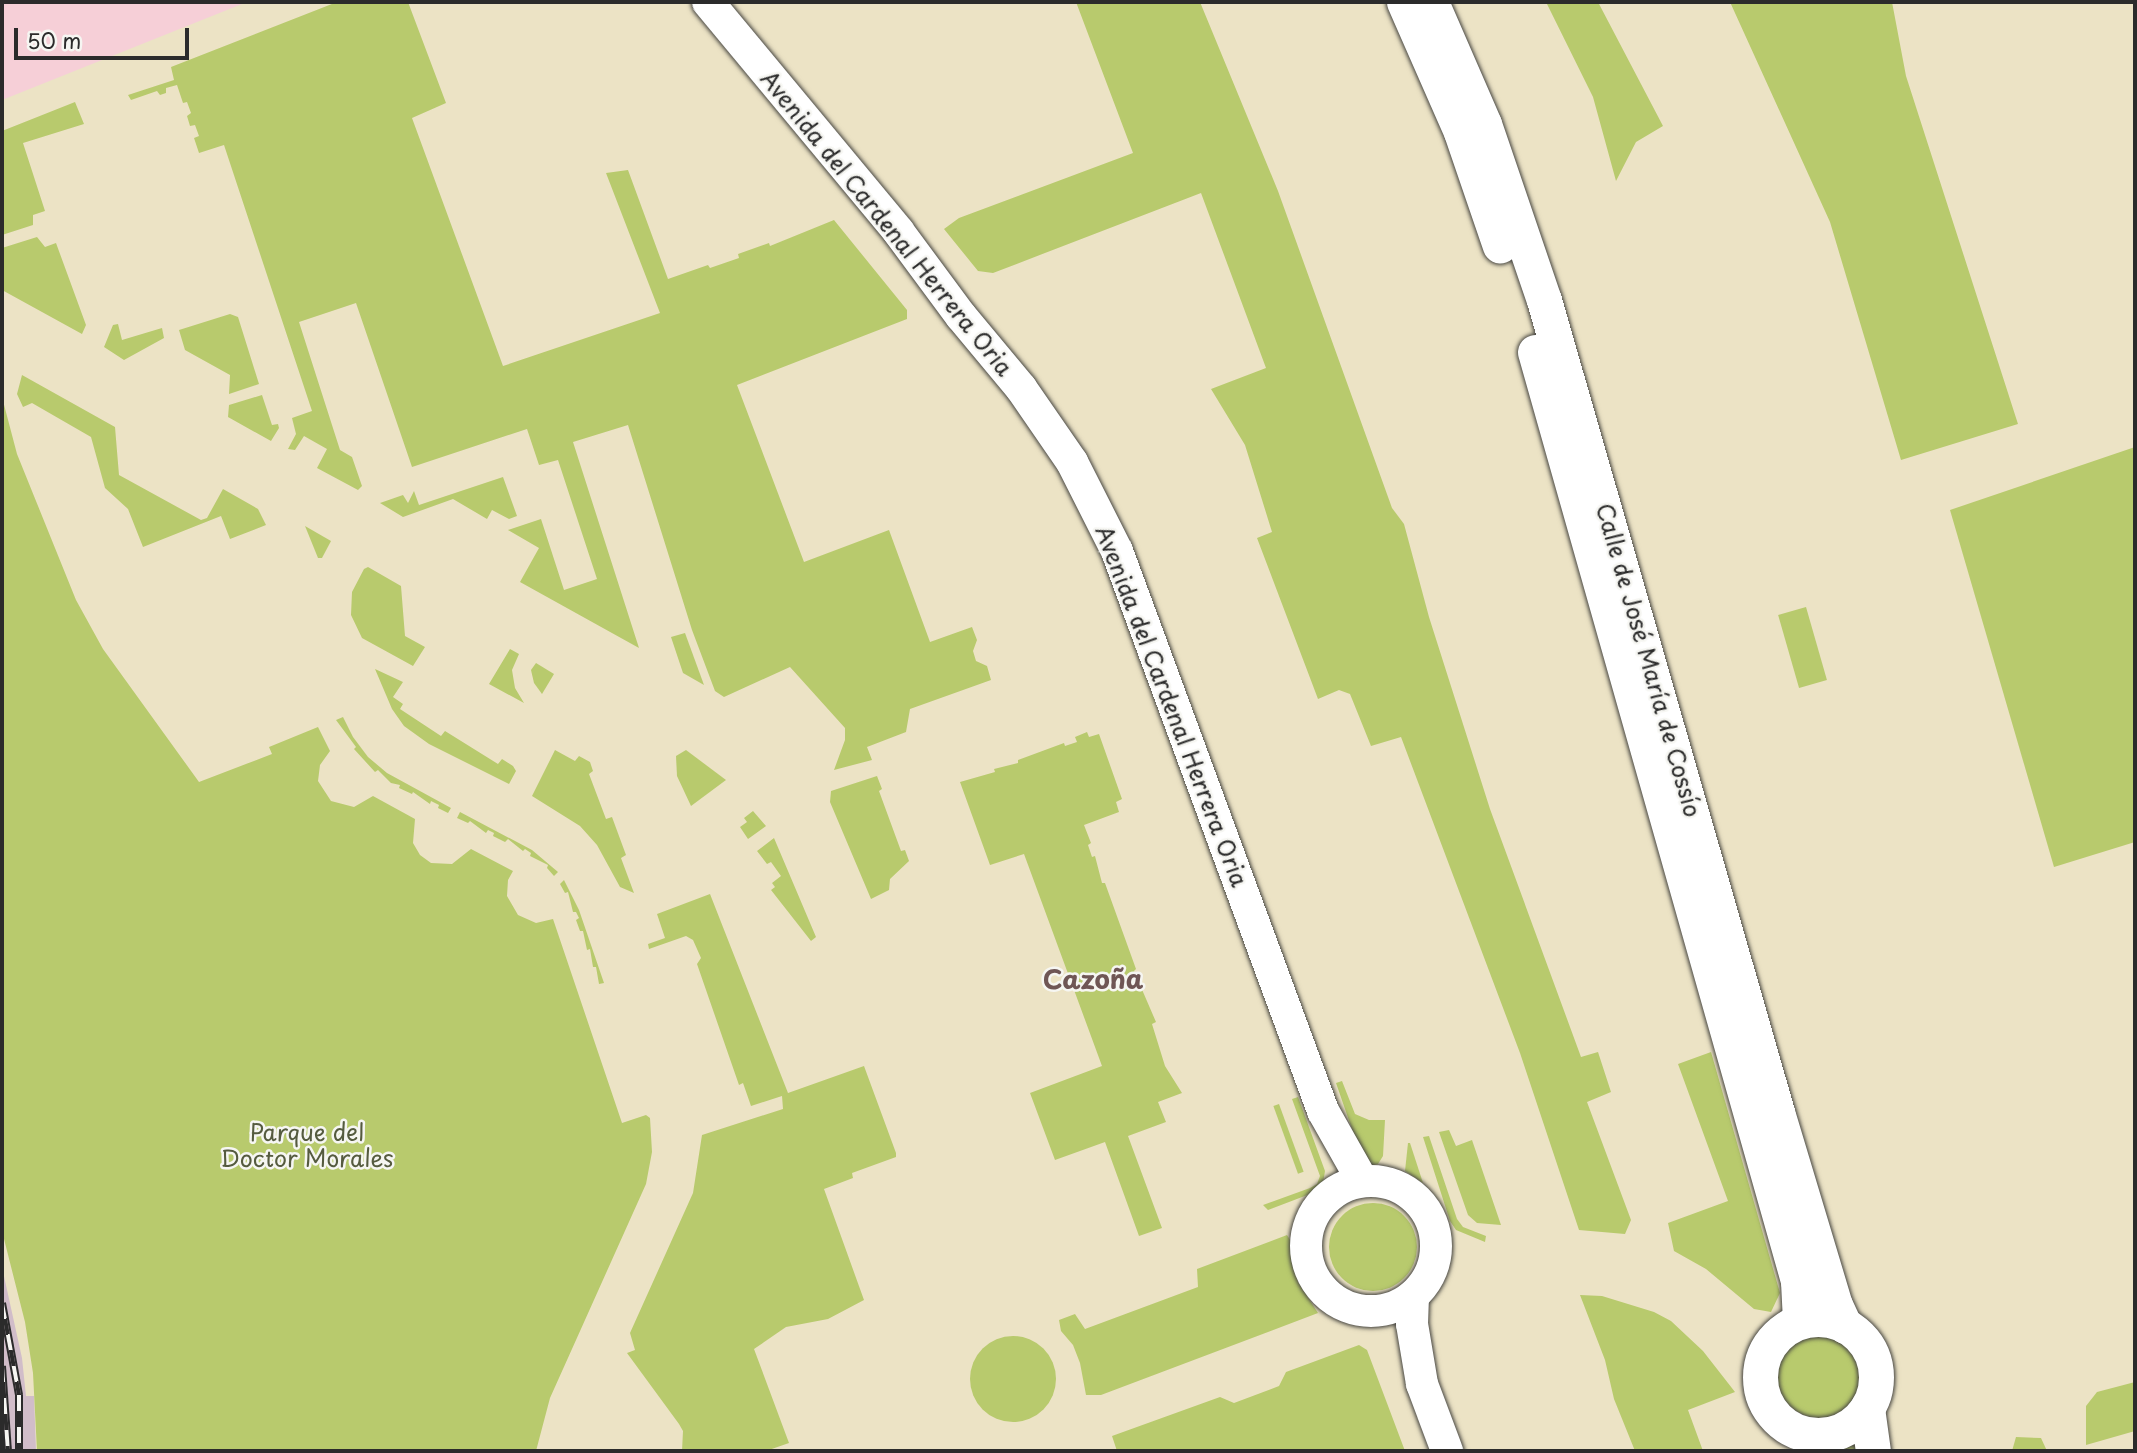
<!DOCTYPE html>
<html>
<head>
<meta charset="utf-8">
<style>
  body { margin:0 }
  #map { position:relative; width:2137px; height:1453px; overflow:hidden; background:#ece3c5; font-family:"Playpen Sans",sans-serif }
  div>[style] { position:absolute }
  .built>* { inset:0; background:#f6cfd7 }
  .industrial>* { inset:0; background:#d1bdc9 }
  .green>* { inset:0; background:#b8ca6d; transform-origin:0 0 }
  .round { border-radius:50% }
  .roads { filter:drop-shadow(0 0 2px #484742) drop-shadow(0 0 2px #484742) }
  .secondary>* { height:32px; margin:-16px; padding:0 16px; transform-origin:16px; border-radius:16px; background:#fff }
  .secondary>.ring { margin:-16px; padding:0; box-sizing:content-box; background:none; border:32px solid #fff; border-radius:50% }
  .primary>* { height:35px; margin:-17.5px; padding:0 17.5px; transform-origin:17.5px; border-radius:17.5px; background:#fff }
  .primary>.ring { margin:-17.5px; padding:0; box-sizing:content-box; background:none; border:35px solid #fff; border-radius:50% }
  .rail>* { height:8px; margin-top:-4px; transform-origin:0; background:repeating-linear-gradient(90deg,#f6f6f2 0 16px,#2b2b2b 0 32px); box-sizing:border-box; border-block:2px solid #2b2b2b }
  span { translate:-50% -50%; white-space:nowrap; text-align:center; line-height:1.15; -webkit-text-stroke:5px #f6f6f2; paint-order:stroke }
  .street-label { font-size:23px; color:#2b2b2b }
  .park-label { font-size:23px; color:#555b3f }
  .quarter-label { font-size:26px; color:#6f5655; font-weight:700 }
  .frame { position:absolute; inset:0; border:4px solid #2b2b2b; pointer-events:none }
  .scale { position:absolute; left:14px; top:28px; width:175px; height:32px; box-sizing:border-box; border:4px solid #2b2b2b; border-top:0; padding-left:9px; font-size:21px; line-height:24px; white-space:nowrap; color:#2b2b2b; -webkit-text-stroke:5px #f6f6f2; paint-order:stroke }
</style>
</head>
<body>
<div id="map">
  <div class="built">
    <div style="clip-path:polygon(2px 2px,247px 2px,2px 100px)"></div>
  </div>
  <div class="industrial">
    <div style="clip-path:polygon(2px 1267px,22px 1358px,26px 1396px,34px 1396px,36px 1451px,2px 1451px)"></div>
  </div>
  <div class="green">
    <div style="clip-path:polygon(337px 2px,408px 2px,446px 103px,412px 118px,503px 366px,660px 313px,606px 173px,628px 170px,668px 279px,708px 265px,710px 268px,739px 258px,738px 254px,769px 243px,770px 246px,834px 220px,907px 310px,907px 319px,737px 385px,804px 562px,889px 530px,930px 642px,972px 627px,977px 640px,973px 651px,976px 661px,987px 666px,991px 680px,910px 709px,906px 732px,867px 747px,872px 760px,834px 770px,845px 740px,845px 728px,790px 667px,724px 697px,715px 691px,692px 630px,628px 425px,573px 442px,639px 648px,520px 582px,539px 548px,508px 530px,541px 519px,564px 590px,597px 579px,558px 460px,539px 465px,527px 429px,412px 467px,356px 303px,299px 322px,340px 450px,352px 457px,362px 486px,358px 490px,317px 468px,327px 449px,304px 436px,295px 450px,288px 449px,296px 434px,292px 418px,312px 411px,224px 145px,199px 153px,194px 138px,199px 136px,195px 125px,190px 126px,187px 116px,191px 113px,187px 102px,183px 103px,177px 85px,166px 88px,166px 93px,160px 95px,157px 91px,131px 100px,128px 95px,174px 80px,171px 67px)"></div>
    <div style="clip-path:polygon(1076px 2px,1200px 2px,1278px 191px,1392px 508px,1404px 524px,1429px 617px,1490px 809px,1581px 1057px,1598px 1052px,1611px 1092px,1587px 1102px,1631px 1220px,1625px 1234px,1579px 1230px,1520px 1053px,1401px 737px,1371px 746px,1350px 694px,1339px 690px,1318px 699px,1257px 538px,1272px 532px,1245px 445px,1211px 389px,1266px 368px,1201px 193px,993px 273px,978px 271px,944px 229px,959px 218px,1133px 153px)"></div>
    <div style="clip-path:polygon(1546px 2px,1598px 2px,1663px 126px,1636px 142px,1616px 181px,1593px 97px)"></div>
    <div style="clip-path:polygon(1730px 2px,1892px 2px,1906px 76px,2018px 424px,1901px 460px,1830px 222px)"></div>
    <div style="clip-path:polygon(75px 102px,84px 124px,23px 143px,45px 211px,33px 215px,33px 225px,2px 235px,2px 131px)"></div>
    <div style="clip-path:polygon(37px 237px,45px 247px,56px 243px,86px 325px,82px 334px,2px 290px,2px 248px)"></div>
    <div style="clip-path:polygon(230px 314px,238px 317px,259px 384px,229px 394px,230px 375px,185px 350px,179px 330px)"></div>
    <div style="clip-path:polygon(118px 324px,122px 340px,162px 328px,164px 338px,124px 360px,104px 347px,113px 325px)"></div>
    <div style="clip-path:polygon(22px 375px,115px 427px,119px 475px,201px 520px,207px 518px,223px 489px,258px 509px,266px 525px,230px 539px,221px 516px,143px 547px,128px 509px,105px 488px,91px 437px,32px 403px,23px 407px,17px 394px)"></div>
    <div style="clip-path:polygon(262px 395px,272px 425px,278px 424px,279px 428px,271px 441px,228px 417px,229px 405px)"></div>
    <div style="clip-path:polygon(2px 397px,17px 454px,76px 600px,103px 649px,199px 782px,272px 754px,269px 747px,318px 727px,330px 751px,320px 765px,318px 781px,331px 801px,354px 807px,373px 796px,415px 819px,413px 843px,420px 855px,431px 863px,452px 864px,471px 849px,513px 871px,508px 880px,507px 896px,518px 915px,536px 923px,553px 919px,622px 1123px,646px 1115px,650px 1118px,652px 1152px,646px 1184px,550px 1398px,536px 1451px,37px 1451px,33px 1373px,25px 1322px,2px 1231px)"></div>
    <div style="clip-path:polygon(2135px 447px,2135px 842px,2054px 867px,1950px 510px)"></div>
    <div style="clip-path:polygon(503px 477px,517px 516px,509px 519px,492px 510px,487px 519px,453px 499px,403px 517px,380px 503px,403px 495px,408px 503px,414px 491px,419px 505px)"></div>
    <div style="clip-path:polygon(305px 526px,331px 541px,322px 558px,318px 558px)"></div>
    <div style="clip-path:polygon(368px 567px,401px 586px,405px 636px,425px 647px,413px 666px,362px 638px,351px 615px,352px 592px,364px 569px)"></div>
    <div style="left:1806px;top:607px;width:76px;height:29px;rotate:74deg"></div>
    <div style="clip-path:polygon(685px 633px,704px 685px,683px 673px,671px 637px)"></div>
    <div style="clip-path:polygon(510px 649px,519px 654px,512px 670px,515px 688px,524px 703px,489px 684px)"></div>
    <div style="clip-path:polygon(536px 663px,554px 674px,542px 694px,534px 683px,531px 670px)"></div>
    <div style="clip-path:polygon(375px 669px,403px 682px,393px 697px,403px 704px,400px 709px,441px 736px,445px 731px,498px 764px,502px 759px,513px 766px,516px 771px,509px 784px,429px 744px,404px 726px,392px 709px)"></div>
    <div style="clip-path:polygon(343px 717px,353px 737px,368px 757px,387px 773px,451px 808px,448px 813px,438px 808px,439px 805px,431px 801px,430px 804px,413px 792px,412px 794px,399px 788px,400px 785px,391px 783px,378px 770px,375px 772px,354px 749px,356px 747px,336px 720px)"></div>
    <div style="clip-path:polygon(1087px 732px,1089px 737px,1099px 734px,1122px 799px,1116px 802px,1119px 812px,1084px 825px,1091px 843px,1088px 845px,1092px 857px,1095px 856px,1102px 883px,1105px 883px,1136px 969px,1134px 971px,1156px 1022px,1152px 1024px,1165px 1066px,1182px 1093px,1158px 1102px,1166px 1122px,1128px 1136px,1162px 1228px,1139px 1236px,1105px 1142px,1055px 1160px,1030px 1093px,1102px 1066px,1024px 854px,990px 865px,960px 782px,995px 772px,994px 769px,1018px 763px,1018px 760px,1064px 743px,1065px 746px,1077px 742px,1075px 737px)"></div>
    <div style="clip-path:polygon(555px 750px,575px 761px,579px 756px,590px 762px,593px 771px,589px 774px,606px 819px,612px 817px,626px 855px,621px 858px,634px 893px,620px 887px,597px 845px,580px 826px,532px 796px)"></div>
    <div style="clip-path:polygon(686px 750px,726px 780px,691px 806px,677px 776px,676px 756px)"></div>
    <div style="clip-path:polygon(877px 776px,882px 789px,879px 791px,901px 851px,905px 850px,909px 861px,890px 879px,889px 890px,871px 899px,830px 802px,831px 791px)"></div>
    <div style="clip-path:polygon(753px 811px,766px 826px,748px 839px,740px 827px,747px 822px,744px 818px)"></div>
    <div style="clip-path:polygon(460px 812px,532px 850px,558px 872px,554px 876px,547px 868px,548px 865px,530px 856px,531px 853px,525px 849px,523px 851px,508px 839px,505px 842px,493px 836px,494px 833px,488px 830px,486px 833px,470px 821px,468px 823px,457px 818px)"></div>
    <div style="clip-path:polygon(774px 838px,816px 937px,811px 941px,771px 890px,775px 887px,772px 883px,781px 876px,771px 862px,767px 864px,757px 851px)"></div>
    <div style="clip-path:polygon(564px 880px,579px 910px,604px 983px,599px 984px,596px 967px,593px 967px,590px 949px,587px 950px,583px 931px,580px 931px,576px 920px,579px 918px,576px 912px,573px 912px,568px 892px,565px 893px,560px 884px)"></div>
    <div style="clip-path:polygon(710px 894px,788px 1093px,864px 1066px,896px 1153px,896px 1157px,852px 1173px,853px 1178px,824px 1189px,864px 1300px,828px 1319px,786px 1327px,754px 1349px,789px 1443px,766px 1451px,682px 1451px,683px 1431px,679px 1424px,627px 1353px,635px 1350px,630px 1333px,693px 1193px,702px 1135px,783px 1109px,782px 1096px,751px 1106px,743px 1083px,739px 1085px,697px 964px,701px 958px,693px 940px,686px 936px,649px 949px,648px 944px,665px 938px,657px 914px)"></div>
    <div style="clip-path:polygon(1711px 1052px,1780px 1293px,1771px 1312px,1754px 1309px,1706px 1269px,1674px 1251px,1668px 1223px,1728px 1201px,1678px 1064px)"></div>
    <div style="clip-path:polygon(1342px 1081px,1355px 1114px,1369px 1120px,1385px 1120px,1383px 1156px,1378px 1164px,1371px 1166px,1362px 1158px,1336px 1083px)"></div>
    <div style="clip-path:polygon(1298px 1097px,1325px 1171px,1323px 1183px,1310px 1194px,1268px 1210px,1263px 1205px,1310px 1188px,1317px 1184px,1320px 1176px,1292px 1099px)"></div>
    <div style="left:1279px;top:1104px;width:72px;height:6px;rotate:70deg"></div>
    <div style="clip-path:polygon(1449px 1130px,1456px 1146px,1472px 1140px,1501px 1225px,1477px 1223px,1468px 1215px,1439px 1132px)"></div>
    <div style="clip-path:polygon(1429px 1136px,1457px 1219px,1463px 1227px,1486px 1236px,1485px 1242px,1456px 1230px,1450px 1221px,1423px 1137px)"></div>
    <div style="clip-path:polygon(1408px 1143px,1410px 1143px,1423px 1183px,1405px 1171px)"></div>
    <div class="round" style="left:1329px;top:1203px;width:88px;height:88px"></div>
    <div style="clip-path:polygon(1287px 1235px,1294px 1246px,1298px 1282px,1318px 1313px,1101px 1395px,1086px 1395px,1080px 1363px,1073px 1345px,1061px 1331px,1059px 1320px,1075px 1314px,1085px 1329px,1198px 1287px,1197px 1269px)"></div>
    <div style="clip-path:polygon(1580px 1295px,1602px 1296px,1654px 1312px,1671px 1321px,1703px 1351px,1735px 1392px,1688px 1410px,1703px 1451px,1635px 1451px,1614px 1399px,1605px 1360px)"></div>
    <div class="round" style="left:1777px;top:1334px;width:84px;height:84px"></div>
    <div class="round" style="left:970px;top:1336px;width:86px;height:86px"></div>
    <div style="clip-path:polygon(1359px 1345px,1367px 1350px,1405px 1451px,1117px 1451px,1112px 1436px,1220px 1397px,1234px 1403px,1279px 1386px,1286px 1372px)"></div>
    <div style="clip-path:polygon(2135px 1382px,2135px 1431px,2086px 1445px,2086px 1406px,2097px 1392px)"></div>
    <div style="clip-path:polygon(1856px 1437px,1860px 1451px,1822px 1451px,1823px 1445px)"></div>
    <div style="clip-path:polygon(2016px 1437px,2041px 1438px,2047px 1451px,2012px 1451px)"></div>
  </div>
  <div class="roads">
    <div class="secondary">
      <div style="left:708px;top:2px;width:298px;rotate:50.3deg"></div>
      <div style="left:898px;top:231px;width:106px;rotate:53.5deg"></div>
      <div style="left:961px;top:316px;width:94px;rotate:50.2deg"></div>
      <div style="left:1021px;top:388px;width:90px;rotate:55.4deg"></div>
      <div style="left:1072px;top:462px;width:100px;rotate:63.2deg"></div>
      <div style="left:1117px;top:551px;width:597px;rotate:69.8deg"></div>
      <div style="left:1323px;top:1111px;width:79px;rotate:60.5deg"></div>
      <div class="ring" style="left:1306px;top:1181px;width:98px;height:98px"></div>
      <div style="left:1413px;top:1296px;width:28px;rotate:92deg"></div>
      <div style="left:1412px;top:1324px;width:61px;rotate:80.5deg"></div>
      <div style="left:1422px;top:1384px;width:72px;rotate:69.5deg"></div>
    </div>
    <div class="primary">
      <div style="left:1404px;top:2px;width:142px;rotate:66.3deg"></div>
      <div style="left:1461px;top:132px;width:120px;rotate:71.1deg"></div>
      <div style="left:1431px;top:2px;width:133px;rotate:66.5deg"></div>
      <div style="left:1484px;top:124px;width:186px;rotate:71.2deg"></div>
      <div style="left:1544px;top:300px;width:845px;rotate:73.99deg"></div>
      <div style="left:1777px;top:1112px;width:202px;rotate:73.3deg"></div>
      <div style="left:1835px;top:1305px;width:23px;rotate:65deg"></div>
      <div style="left:1535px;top:352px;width:966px;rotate:74.19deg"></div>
      <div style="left:1798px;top:1281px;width:40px;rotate:87.1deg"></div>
      <div class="ring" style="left:1760px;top:1319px;width:81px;height:81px"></div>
      <div style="left:1867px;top:1408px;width:43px;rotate:82.1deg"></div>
    </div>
  </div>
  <div class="rail">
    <div style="left:2px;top:1303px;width:94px;rotate:79.5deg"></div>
    <div style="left:19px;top:1395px;width:56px;rotate:90deg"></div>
    <div style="left:2px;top:1366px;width:85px;rotate:86deg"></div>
  </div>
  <div class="street-label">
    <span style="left:887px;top:223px;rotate:51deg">Avenida del Cardenal Herrera Oria</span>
    <span style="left:1649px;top:660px;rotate:74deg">Calle de José María de Cossío</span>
    <span style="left:1172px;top:706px;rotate:69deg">Avenida del Cardenal Herrera Oria</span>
  </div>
  <div class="park-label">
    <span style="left:307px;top:1145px">Parque del<br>Doctor Morales</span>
  </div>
  <div class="quarter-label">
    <span style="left:1093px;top:979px">Cazoña</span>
  </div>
  <div class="frame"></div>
  <div class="scale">50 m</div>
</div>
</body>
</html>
